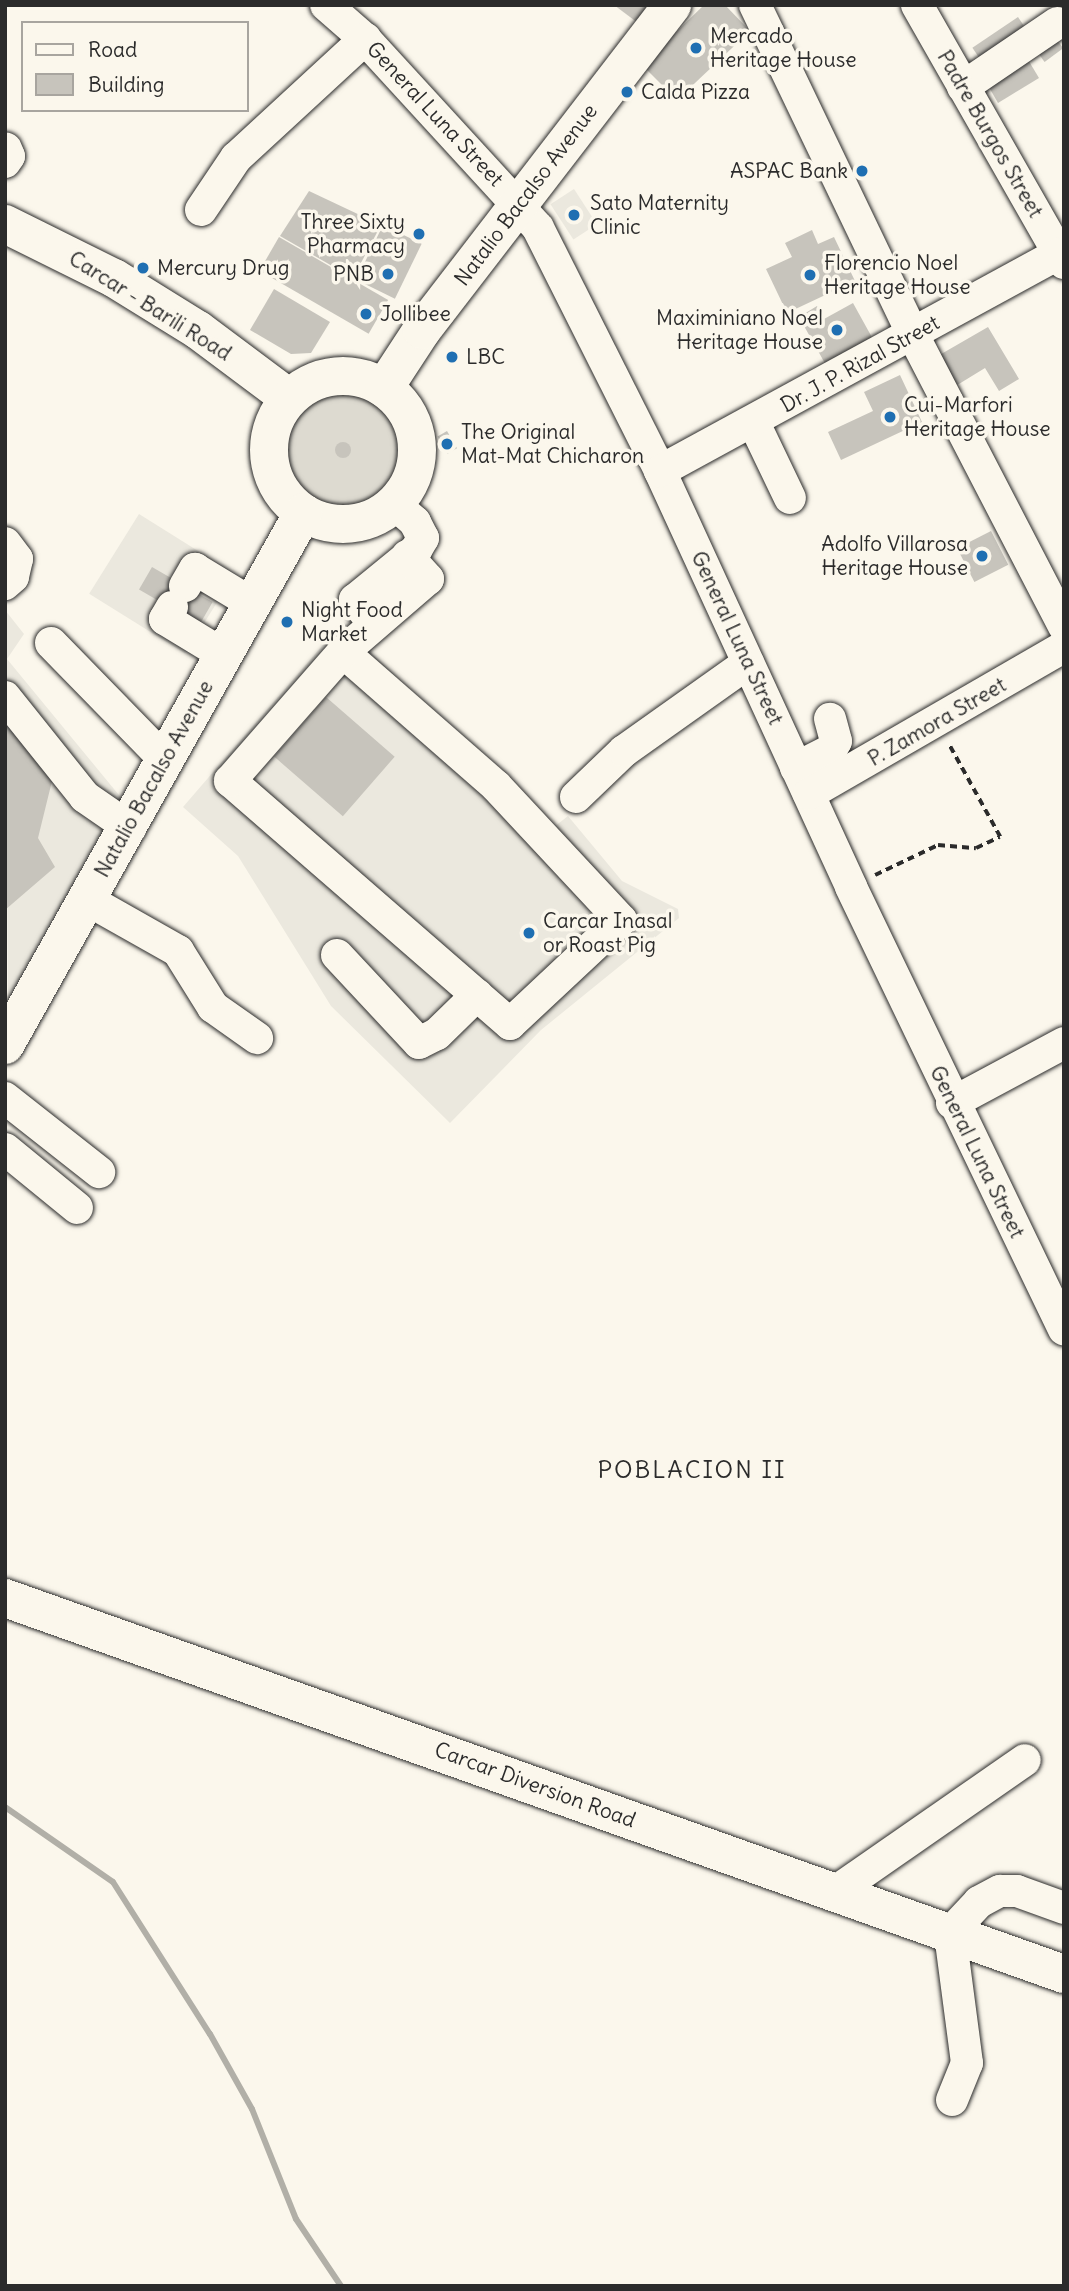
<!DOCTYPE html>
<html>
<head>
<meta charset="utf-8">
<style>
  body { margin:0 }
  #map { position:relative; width:1069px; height:2291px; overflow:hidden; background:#fbf7ec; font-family:Delius,sans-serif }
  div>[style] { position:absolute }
  .built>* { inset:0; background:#ebe8de; transform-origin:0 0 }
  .green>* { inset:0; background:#dddad0 }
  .round { border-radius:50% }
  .stream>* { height:6px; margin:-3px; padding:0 3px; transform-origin:3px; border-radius:3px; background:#b1afa7 }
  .building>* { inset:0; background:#c7c4bc; transform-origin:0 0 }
  .path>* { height:3.5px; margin-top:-1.75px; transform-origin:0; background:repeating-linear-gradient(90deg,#2b2b2b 0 7px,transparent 0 12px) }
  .roads { filter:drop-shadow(0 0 2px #2b2b2b) drop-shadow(0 0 2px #2b2b2b) }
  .minor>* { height:32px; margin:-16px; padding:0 16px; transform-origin:16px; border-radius:16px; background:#fbf7ec }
  .major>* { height:38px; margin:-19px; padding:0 19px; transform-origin:19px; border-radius:19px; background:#fbf7ec }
  .highway>* { height:38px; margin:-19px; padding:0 19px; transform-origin:19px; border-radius:19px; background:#fbf7ec }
  .highway>.ring { margin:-19px; padding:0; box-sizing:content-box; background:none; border:38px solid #fbf7ec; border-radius:50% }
  .dots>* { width:19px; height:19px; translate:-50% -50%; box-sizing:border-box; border:4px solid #fbf7ec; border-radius:50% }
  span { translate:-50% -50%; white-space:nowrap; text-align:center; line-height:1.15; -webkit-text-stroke:7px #fbf7ec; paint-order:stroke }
  .poi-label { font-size:21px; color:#2b2b2b }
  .left { translate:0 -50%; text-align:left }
  .right { translate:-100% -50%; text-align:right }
  .street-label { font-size:21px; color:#2b2b2b }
  .quarter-label { font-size:24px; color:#2b2b2b; letter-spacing:2px }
  .frame { position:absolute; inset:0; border:7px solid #2b2b2b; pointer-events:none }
  .legend { position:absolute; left:21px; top:21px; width:228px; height:91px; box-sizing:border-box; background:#fbf7ec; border:2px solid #a8a59f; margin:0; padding:9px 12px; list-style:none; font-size:21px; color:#2b2b2b }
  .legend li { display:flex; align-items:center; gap:14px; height:35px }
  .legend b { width:35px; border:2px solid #a8a59f }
</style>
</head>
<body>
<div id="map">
  <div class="built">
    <div style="left:574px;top:189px;width:42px;height:28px;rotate:57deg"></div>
    <div style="left:139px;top:514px;width:113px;height:94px;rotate:32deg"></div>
    <div style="clip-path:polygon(5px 610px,24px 634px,7px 659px,123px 800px,29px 974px,8px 998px)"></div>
    <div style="clip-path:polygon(341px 624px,554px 827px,568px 816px,622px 881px,678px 909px,679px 918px,541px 1030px,450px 1123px,331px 1006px,238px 856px,183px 807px)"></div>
  </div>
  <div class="green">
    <div class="round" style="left:277px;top:385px;width:132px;height:132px"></div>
  </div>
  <div class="stream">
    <div style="left:5px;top:1807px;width:131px;rotate:34.8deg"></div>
    <div style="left:113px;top:1882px;width:180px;rotate:57.5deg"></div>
    <div style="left:210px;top:2034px;width:86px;rotate:60.8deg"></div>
    <div style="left:252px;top:2109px;width:118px;rotate:68.2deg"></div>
    <div style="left:296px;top:2219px;width:81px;rotate:56.1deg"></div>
  </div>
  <div class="building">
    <div style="clip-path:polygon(614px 5px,658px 5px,642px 26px)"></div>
    <div style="clip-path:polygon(704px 5px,725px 5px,750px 31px,677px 100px,642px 65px)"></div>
    <div style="left:1018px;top:17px;width:27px;height:55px;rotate:56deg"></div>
    <div style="left:1052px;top:33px;width:19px;height:23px;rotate:54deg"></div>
    <div style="clip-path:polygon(1024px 53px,1039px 78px,998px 103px,986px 82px)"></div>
    <div style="clip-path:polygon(309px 191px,381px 225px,353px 278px,280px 236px)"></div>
    <div style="left:383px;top:225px;width:43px;height:61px;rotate:26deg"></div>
    <div style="clip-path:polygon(812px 230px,818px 244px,834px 237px,855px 281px,787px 313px,766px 269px,792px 257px,785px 243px)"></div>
    <div style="left:279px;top:237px;width:126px;height:39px;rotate:30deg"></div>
    <div style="clip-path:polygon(274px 289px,330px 322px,311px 353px,291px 354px,250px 330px)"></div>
    <div style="clip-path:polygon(853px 303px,874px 341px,827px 367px,799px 317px,817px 306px,824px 319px)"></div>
    <div style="clip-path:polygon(988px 327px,1019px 379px,999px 391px,985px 368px,954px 387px,936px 357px)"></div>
    <div style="clip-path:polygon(900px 375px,922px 422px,841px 460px,828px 432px,873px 411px,864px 392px)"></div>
    <div style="left:447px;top:431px;width:20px;height:11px;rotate:60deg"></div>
    <div class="round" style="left:335px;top:442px;width:16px;height:16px"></div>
    <div style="left:991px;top:531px;width:38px;height:38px;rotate:63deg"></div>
    <div style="left:152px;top:567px;width:70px;height:26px;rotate:30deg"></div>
    <div style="left:326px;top:697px;width:91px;height:79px;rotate:41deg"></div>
    <div style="clip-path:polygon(5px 717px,53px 777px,38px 838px,55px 867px,5px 910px)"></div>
  </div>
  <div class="path">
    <div style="left:875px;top:875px;width:70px;rotate:-25.5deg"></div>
    <div style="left:938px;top:845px;width:38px;rotate:5deg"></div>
    <div style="left:976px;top:848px;width:26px;rotate:-25deg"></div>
    <div style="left:1000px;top:837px;width:107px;rotate:-119deg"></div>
  </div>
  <div class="roads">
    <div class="minor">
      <div style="left:326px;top:5px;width:52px;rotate:41.1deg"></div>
      <div style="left:365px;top:39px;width:256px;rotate:47.5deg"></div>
      <div style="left:538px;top:228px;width:272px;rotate:63.3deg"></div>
      <div style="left:660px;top:471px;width:458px;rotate:65.3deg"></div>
      <div style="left:851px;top:887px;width:491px;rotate:64.3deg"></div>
      <div style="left:755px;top:5px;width:366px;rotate:64.4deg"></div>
      <div style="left:913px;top:335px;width:328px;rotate:62.6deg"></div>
      <div style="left:917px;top:5px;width:297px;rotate:60.3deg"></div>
      <div style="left:963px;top:87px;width:114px;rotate:-34.2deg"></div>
      <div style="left:5px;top:162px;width:7px;rotate:-56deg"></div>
      <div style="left:9px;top:156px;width:8px;rotate:-113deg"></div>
      <div style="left:201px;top:210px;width:63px;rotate:-56.1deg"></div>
      <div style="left:236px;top:158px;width:176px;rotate:-42.7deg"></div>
      <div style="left:754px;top:423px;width:83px;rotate:64.4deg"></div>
      <div style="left:660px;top:471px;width:453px;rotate:-28.6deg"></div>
      <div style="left:5px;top:543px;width:20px;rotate:53deg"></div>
      <div style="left:17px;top:559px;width:18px;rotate:103deg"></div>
      <div style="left:13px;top:577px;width:11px;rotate:139deg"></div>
      <div style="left:185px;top:586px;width:20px;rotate:-60deg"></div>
      <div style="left:195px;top:569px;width:68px;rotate:31.1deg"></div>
      <div style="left:172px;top:607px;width:14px;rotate:120deg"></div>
      <div style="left:165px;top:619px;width:69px;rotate:31.4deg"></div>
      <div style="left:374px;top:624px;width:31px;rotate:-128deg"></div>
      <div style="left:355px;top:600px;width:79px;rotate:-39.3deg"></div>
      <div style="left:416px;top:550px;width:14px;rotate:-60deg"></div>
      <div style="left:423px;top:538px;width:18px;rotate:-117deg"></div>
      <div style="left:415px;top:522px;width:28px;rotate:-139deg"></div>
      <div style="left:51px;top:643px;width:165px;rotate:45.7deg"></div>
      <div style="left:343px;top:652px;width:203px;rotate:41.2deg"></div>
      <div style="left:496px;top:786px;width:183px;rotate:47deg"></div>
      <div style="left:621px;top:920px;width:152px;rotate:136.9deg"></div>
      <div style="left:510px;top:1024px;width:371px;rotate:-139deg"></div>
      <div style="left:230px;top:781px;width:171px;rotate:-48.8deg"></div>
      <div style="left:343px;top:652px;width:112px;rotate:-40.7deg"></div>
      <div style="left:428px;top:579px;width:31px;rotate:-132deg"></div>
      <div style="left:5px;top:697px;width:128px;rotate:51.3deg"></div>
      <div style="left:85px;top:797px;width:55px;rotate:34.6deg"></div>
      <div style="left:796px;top:768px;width:39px;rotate:-27deg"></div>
      <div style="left:831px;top:750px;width:10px;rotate:-61deg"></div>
      <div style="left:836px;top:741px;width:23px;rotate:-105deg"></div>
      <div style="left:809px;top:794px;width:294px;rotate:-30deg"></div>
      <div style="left:576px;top:797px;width:66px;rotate:-43.8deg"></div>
      <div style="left:624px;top:751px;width:152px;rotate:-35.4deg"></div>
      <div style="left:86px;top:899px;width:106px;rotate:29.5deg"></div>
      <div style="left:178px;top:951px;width:66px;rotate:58deg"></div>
      <div style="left:213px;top:1007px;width:54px;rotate:35.2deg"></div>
      <div style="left:337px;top:955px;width:120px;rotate:47deg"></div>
      <div style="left:419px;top:1043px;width:20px;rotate:-27deg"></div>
      <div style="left:437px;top:1034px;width:56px;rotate:-44.3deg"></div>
      <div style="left:5px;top:1098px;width:120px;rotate:38.2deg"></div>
      <div style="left:952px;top:1103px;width:127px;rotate:-28.2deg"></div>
      <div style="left:5px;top:1149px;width:93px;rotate:39.3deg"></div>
      <div style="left:835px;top:1892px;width:231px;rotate:-34.8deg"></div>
      <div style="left:952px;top:2100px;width:40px;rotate:-68deg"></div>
      <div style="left:967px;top:2063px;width:131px;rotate:-97.5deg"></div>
      <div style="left:950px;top:1933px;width:42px;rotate:-46.9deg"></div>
      <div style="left:979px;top:1902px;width:24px;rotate:-28deg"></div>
      <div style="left:1000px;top:1891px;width:17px"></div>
      <div style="left:1017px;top:1891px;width:50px;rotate:19.9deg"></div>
    </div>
    <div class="major">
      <div style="left:5px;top:1598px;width:1124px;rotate:19.55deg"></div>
    </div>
    <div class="highway">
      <div style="left:5px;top:224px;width:122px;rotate:26.4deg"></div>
      <div style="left:114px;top:278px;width:99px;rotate:31.8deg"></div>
      <div style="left:198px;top:330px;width:114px;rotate:36.8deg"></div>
      <div class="ring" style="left:269px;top:376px;width:110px;height:110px"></div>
      <div style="left:384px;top:388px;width:69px;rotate:-56.8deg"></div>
      <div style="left:422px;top:330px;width:410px;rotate:-52.4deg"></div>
      <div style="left:5px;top:1045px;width:610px;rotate:-60.74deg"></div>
    </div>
  </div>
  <div class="dots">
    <div style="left:696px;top:48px;background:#1f6fb2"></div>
    <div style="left:627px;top:92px;background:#1f6fb2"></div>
    <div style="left:862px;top:171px;background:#1f6fb2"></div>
    <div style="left:574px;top:215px;background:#1f6fb2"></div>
    <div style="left:419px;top:234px;background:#1f6fb2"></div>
    <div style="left:143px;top:268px;background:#1f6fb2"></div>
    <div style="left:388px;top:274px;background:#1f6fb2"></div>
    <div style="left:810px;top:275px;background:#1f6fb2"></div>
    <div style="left:366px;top:314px;background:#1f6fb2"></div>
    <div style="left:837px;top:330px;background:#1f6fb2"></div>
    <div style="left:452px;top:357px;background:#1f6fb2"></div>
    <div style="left:890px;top:417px;background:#1f6fb2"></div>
    <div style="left:447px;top:444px;background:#1f6fb2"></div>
    <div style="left:982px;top:556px;background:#1f6fb2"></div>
    <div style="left:287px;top:622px;background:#1f6fb2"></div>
    <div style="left:529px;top:933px;background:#1f6fb2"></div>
  </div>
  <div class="poi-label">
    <span class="left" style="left:710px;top:48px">Mercado<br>Heritage House</span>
    <span class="left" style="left:641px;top:92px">Calda Pizza</span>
    <span class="right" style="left:848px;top:171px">ASPAC Bank</span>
    <span class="left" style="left:590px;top:215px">Sato Maternity<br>Clinic</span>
    <span class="right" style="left:405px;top:234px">Three Sixty<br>Pharmacy</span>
    <span class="left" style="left:824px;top:275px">Florencio Noel<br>Heritage House</span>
    <span class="left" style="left:157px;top:268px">Mercury Drug</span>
    <span class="right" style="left:374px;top:274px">PNB</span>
    <span class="left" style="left:380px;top:314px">Jollibee</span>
    <span class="right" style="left:823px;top:330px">Maximiniano Noel<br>Heritage House</span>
    <span class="left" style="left:466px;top:357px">LBC</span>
    <span class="left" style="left:904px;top:417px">Cui-Marfori<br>Heritage House</span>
    <span class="left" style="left:461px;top:444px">The Original<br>Mat-Mat Chicharon</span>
    <span class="right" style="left:968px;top:556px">Adolfo Villarosa<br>Heritage House</span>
    <span class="left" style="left:301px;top:622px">Night Food<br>Market</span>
    <span class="left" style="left:543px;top:933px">Carcar Inasal<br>or Roast Pig</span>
  </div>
  <div class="street-label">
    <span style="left:435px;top:114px;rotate:47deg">General Luna Street</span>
    <span style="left:990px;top:134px;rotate:60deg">Padre Burgos Street</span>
    <span style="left:526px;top:195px;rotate:-53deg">Natalio Bacalso Avenue</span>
    <span style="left:150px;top:306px;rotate:32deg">Carcar - Barili Road</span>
    <span style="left:860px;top:364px;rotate:-29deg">Dr. J. P. Rizal Street</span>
    <span style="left:737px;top:638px;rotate:65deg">General Luna Street</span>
    <span style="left:937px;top:722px;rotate:-30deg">P. Zamora Street</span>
    <span style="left:154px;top:779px;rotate:-61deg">Natalio Bacalso Avenue</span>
    <span style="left:977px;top:1152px;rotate:64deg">General Luna Street</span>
    <span style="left:535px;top:1785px;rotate:20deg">Carcar Diversion Road</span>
  </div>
  <div class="quarter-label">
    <span style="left:692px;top:1470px">POBLACION II</span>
  </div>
  <div class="frame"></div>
  <ul class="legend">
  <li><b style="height:9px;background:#fbf7ec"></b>Road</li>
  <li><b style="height:19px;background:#c7c4bc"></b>Building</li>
  </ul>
</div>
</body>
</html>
